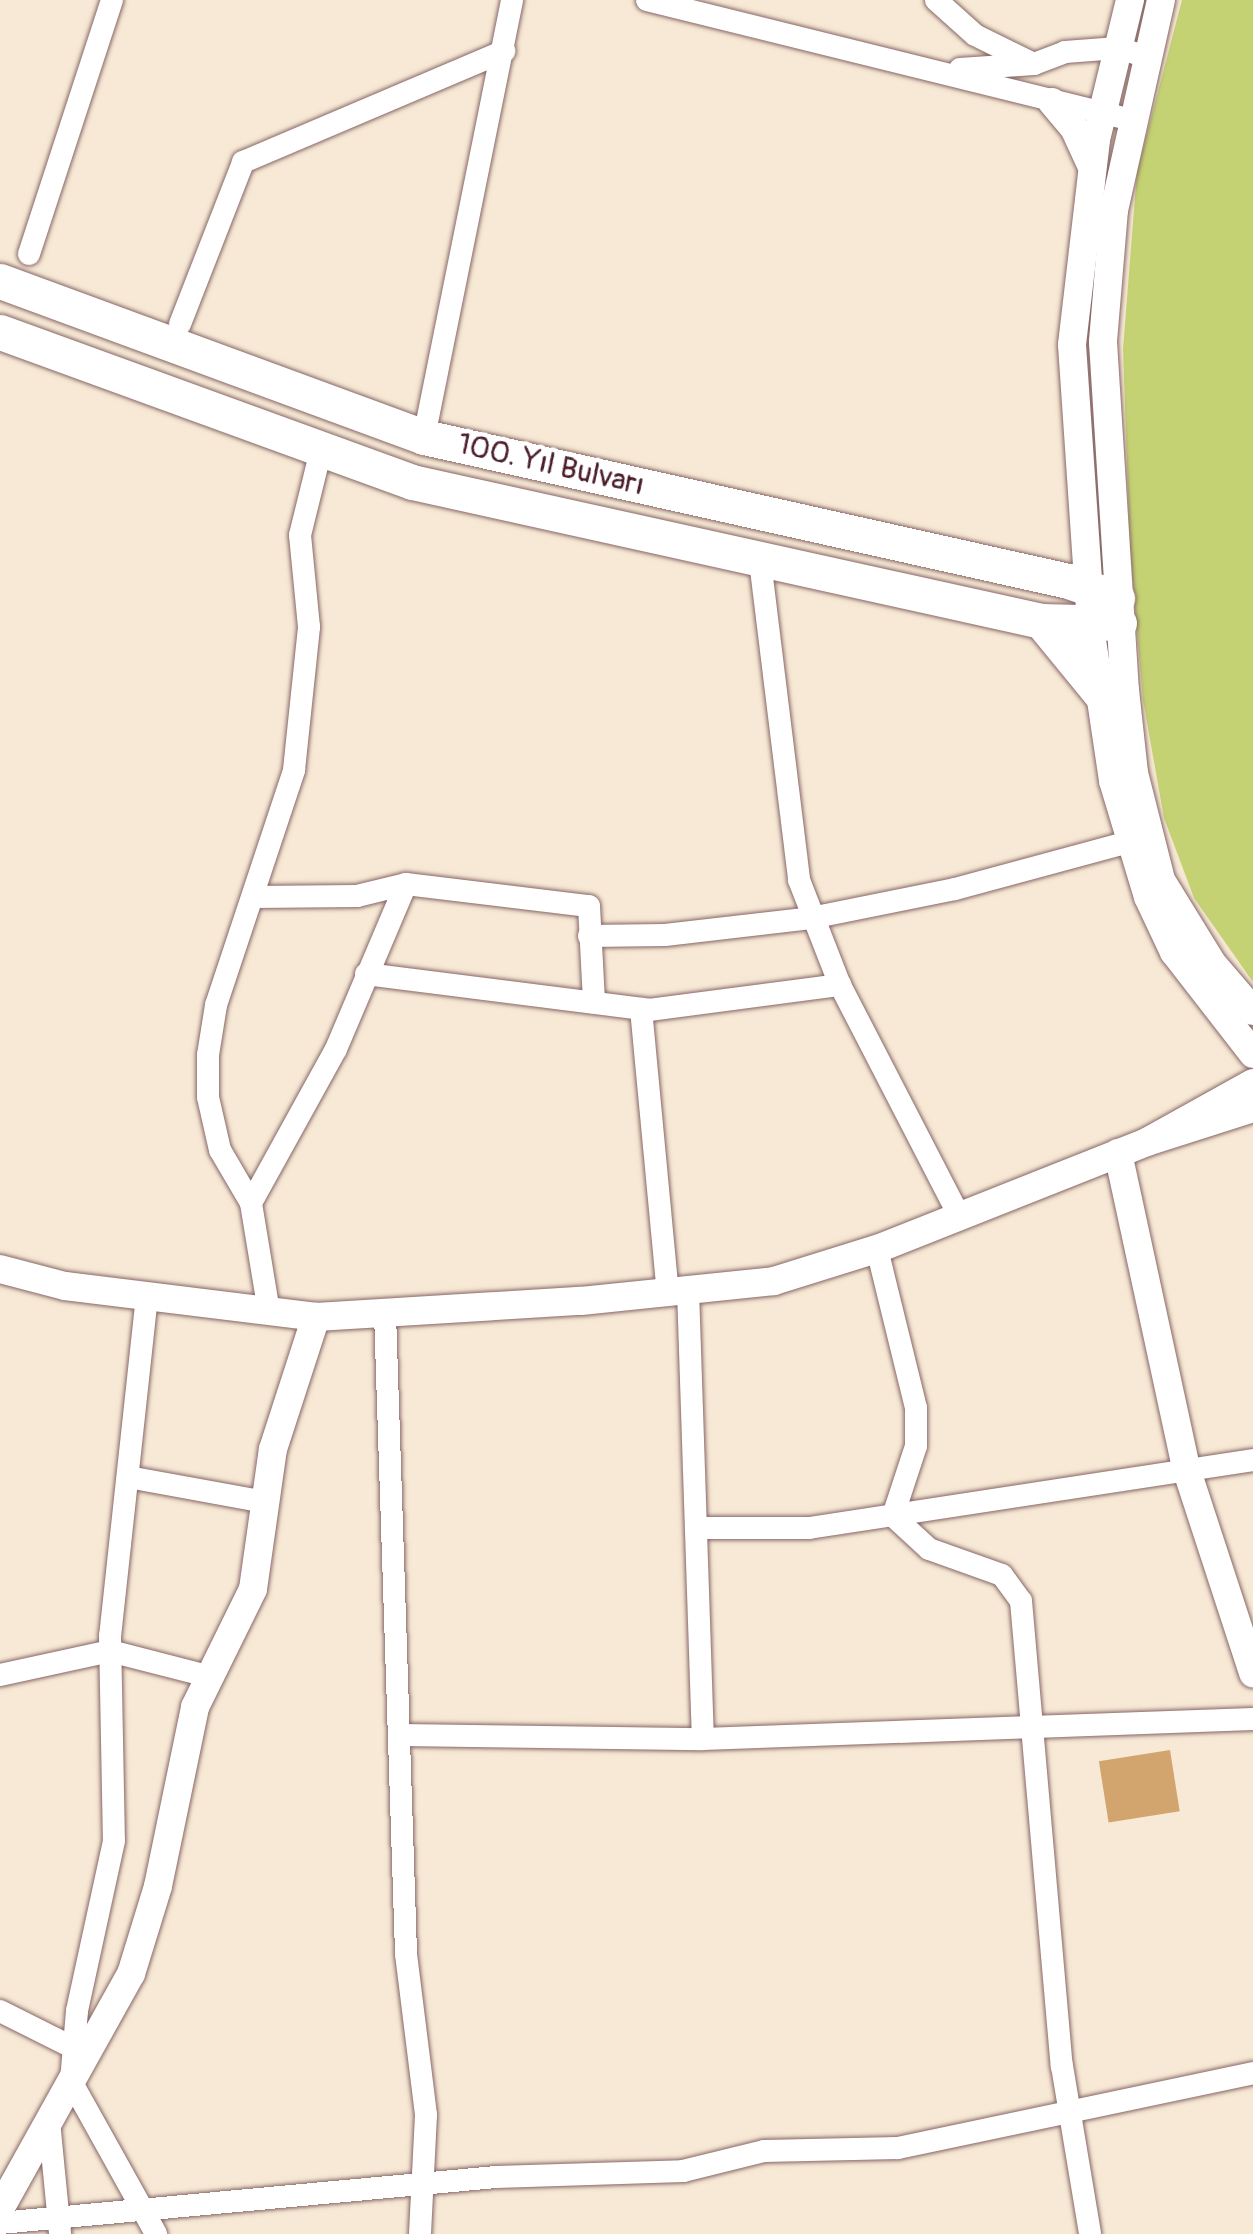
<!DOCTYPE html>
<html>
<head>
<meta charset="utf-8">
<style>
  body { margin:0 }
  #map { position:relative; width:1253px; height:2234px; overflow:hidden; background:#f7e9d5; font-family:Pangolin,sans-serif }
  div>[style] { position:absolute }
  .green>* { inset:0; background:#c4d274 }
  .building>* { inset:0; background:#d3a56e; transform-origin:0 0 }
  .roads { filter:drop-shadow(0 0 2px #876666) drop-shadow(0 0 2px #876666) }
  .minor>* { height:22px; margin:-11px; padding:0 11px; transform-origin:11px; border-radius:11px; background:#fff }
  .tertiary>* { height:28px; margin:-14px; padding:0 14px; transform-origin:14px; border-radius:14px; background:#fff }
  .primary>* { height:35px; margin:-17.5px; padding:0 17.5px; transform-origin:17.5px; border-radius:17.5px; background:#fff }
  span { translate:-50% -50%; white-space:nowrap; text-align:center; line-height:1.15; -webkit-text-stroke:9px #fff; paint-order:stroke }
  .street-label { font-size:30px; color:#4a1f2b }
</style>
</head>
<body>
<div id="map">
  <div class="green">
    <div style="clip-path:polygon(1182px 0,1253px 0,1253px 982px,1194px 898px,1164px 818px,1143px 700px,1130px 550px,1123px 349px,1137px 172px)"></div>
  </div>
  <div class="building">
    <div style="left:1170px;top:1750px;width:62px;height:72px;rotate:81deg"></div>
  </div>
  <div class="roads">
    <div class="minor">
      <div style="left:647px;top:0;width:499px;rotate:13.9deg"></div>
      <div style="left:936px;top:0;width:52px;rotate:41.9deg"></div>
      <div style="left:975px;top:35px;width:64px;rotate:26.2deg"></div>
      <div style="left:960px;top:69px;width:74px;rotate:-3.9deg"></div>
      <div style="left:1034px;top:64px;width:33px;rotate:-21deg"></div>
      <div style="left:1065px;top:52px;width:53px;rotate:-4.3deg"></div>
      <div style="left:1118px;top:48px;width:30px;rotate:17deg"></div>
      <div style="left:29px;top:254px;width:267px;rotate:-71.9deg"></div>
      <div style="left:180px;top:324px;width:174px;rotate:-68.7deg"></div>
      <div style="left:243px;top:162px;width:284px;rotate:-23deg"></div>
      <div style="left:424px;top:437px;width:446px;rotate:-78.6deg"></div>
      <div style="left:760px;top:561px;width:321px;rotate:83deg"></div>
      <div style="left:799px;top:880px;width:113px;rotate:68.7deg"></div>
      <div style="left:840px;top:985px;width:260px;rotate:62.7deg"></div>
      <div style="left:255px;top:897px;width:102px;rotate:-0.6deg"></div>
      <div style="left:357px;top:896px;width:50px;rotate:-13.8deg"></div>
      <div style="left:406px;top:884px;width:184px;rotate:6.9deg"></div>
      <div style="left:589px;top:906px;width:97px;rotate:87deg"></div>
      <div style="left:589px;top:936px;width:76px;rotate:-0.8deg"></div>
      <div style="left:665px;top:935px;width:147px;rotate:-6.6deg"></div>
      <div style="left:811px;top:918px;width:147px;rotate:-11.4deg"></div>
      <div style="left:955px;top:889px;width:180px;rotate:-15.1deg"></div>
      <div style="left:366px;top:974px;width:285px;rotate:7.2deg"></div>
      <div style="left:649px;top:1010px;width:193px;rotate:-7.5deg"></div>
      <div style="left:641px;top:1009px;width:284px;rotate:84.6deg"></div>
      <div style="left:251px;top:1203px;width:176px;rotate:-61.1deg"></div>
      <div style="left:336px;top:1049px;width:179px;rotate:-67deg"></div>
      <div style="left:877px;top:1249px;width:164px;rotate:76.2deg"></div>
      <div style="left:916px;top:1408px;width:38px;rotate:90deg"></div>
      <div style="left:916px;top:1446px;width:74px;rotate:108.2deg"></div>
      <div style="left:893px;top:1516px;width:49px;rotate:42.5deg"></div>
      <div style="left:929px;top:1549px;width:77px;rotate:19.6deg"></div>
      <div style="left:1002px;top:1575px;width:32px;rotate:54deg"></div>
      <div style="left:1021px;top:1601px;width:467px;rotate:85deg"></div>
      <div style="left:1062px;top:2066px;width:170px;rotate:80.5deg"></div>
      <div style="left:688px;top:1290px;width:449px;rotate:88.1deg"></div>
      <div style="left:147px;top:1296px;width:342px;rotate:96.2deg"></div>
      <div style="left:110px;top:1636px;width:205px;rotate:88.9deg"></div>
      <div style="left:114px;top:1841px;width:174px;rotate:102.3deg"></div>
      <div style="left:77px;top:2011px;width:70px;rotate:94.9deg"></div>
      <div style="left:71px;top:2081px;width:175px;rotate:60.9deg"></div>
      <div style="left:269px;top:1312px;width:110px;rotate:-99.4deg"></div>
      <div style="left:251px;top:1203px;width:61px;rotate:-120.3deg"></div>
      <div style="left:220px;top:1150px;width:54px;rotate:-102.8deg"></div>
      <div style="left:208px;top:1097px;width:42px;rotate:-90deg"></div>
      <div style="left:208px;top:1055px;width:51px;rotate:-80.9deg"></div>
      <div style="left:216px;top:1005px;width:248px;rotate:-71.6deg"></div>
      <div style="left:294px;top:770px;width:144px;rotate:-84deg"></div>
      <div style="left:309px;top:627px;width:92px;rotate:-95.6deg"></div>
      <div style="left:300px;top:535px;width:83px;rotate:-76.1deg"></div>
      <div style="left:385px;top:1313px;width:641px;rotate:88.12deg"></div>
      <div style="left:406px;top:1954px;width:162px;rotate:82.9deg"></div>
      <div style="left:426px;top:2115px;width:119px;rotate:92.9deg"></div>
      <div style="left:128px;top:1477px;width:139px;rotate:10.3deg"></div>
      <div style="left:698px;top:1528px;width:111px"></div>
      <div style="left:809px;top:1528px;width:449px;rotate:-8.7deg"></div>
      <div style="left:0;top:1675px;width:113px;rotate:-12.3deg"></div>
      <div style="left:110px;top:1651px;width:104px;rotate:14.4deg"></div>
      <div style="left:401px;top:1735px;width:302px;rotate:0.8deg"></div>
      <div style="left:703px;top:1739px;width:550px;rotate:-2.08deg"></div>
      <div style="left:0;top:2011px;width:80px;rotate:26.6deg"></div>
      <div style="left:49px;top:2121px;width:114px;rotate:84.4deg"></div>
      <div style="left:0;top:2223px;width:498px;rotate:-5.3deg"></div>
      <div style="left:496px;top:2177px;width:187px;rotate:-1.8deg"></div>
      <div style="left:683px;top:2171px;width:83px;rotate:-13.9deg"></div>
      <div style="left:764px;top:2151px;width:134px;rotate:-1.3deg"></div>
      <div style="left:898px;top:2148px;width:363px;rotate:-11.9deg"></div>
    </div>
    <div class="tertiary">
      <div style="left:1130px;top:0;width:144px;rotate:103.7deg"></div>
      <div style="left:1096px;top:140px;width:206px;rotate:96.7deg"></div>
      <div style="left:1072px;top:345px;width:296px;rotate:86.1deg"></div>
      <div style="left:1092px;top:640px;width:143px;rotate:81.5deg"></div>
      <div style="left:1113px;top:781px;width:121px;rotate:73.2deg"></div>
      <div style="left:1148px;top:897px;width:61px;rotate:64.7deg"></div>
      <div style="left:1174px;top:952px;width:129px;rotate:52.2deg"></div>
      <div style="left:1161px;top:0;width:215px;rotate:102.6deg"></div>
      <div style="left:1114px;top:210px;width:132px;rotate:94.8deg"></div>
      <div style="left:1103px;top:342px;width:349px;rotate:86.4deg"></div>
      <div style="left:1125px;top:690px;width:83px;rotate:83.8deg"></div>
      <div style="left:1134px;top:773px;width:110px;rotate:75.8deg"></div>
      <div style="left:1161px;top:880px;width:97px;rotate:58.4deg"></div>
      <div style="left:1212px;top:963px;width:63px;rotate:49.5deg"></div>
      <div style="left:1052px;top:102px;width:34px;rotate:50deg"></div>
      <div style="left:1074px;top:128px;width:43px;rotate:65.2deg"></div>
      <div style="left:1253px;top:1083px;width:121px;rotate:150.9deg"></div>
      <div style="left:1147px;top:1142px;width:111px;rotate:-17.8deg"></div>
      <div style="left:1118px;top:1153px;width:325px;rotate:77.8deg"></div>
      <div style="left:1187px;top:1471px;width:213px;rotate:71.9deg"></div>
      <div style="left:0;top:1269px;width:67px;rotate:14.7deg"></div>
      <div style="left:65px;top:1286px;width:253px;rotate:7deg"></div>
      <div style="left:316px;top:1317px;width:265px;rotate:-3.5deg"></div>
      <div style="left:581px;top:1301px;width:194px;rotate:-5.9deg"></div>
      <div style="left:774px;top:1281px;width:108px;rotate:-17.3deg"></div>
      <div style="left:877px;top:1249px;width:290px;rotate:-21.6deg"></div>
      <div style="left:0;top:2209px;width:269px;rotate:-60.9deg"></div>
      <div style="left:131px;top:1974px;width:92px;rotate:-72.9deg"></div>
      <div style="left:158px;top:1886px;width:183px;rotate:-78.3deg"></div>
      <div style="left:195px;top:1707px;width:131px;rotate:-63.8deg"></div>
      <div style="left:253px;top:1589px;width:141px;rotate:-81.9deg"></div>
      <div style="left:273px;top:1449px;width:139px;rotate:-72deg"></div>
    </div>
    <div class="primary">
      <div style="left:0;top:281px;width:452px;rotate:20.2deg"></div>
      <div style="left:424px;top:437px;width:660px;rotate:12.6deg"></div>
      <div style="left:1068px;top:581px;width:52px;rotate:19.1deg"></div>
      <div style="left:0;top:332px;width:438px;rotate:20deg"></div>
      <div style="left:412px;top:482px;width:644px;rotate:12.46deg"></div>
      <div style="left:1041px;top:621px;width:78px;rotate:1.5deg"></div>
      <div style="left:1041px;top:621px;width:93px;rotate:50.7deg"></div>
    </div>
  </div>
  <div class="street-label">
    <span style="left:551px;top:465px;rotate:13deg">100. Yıl Bulvarı</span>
  </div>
</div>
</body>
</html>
